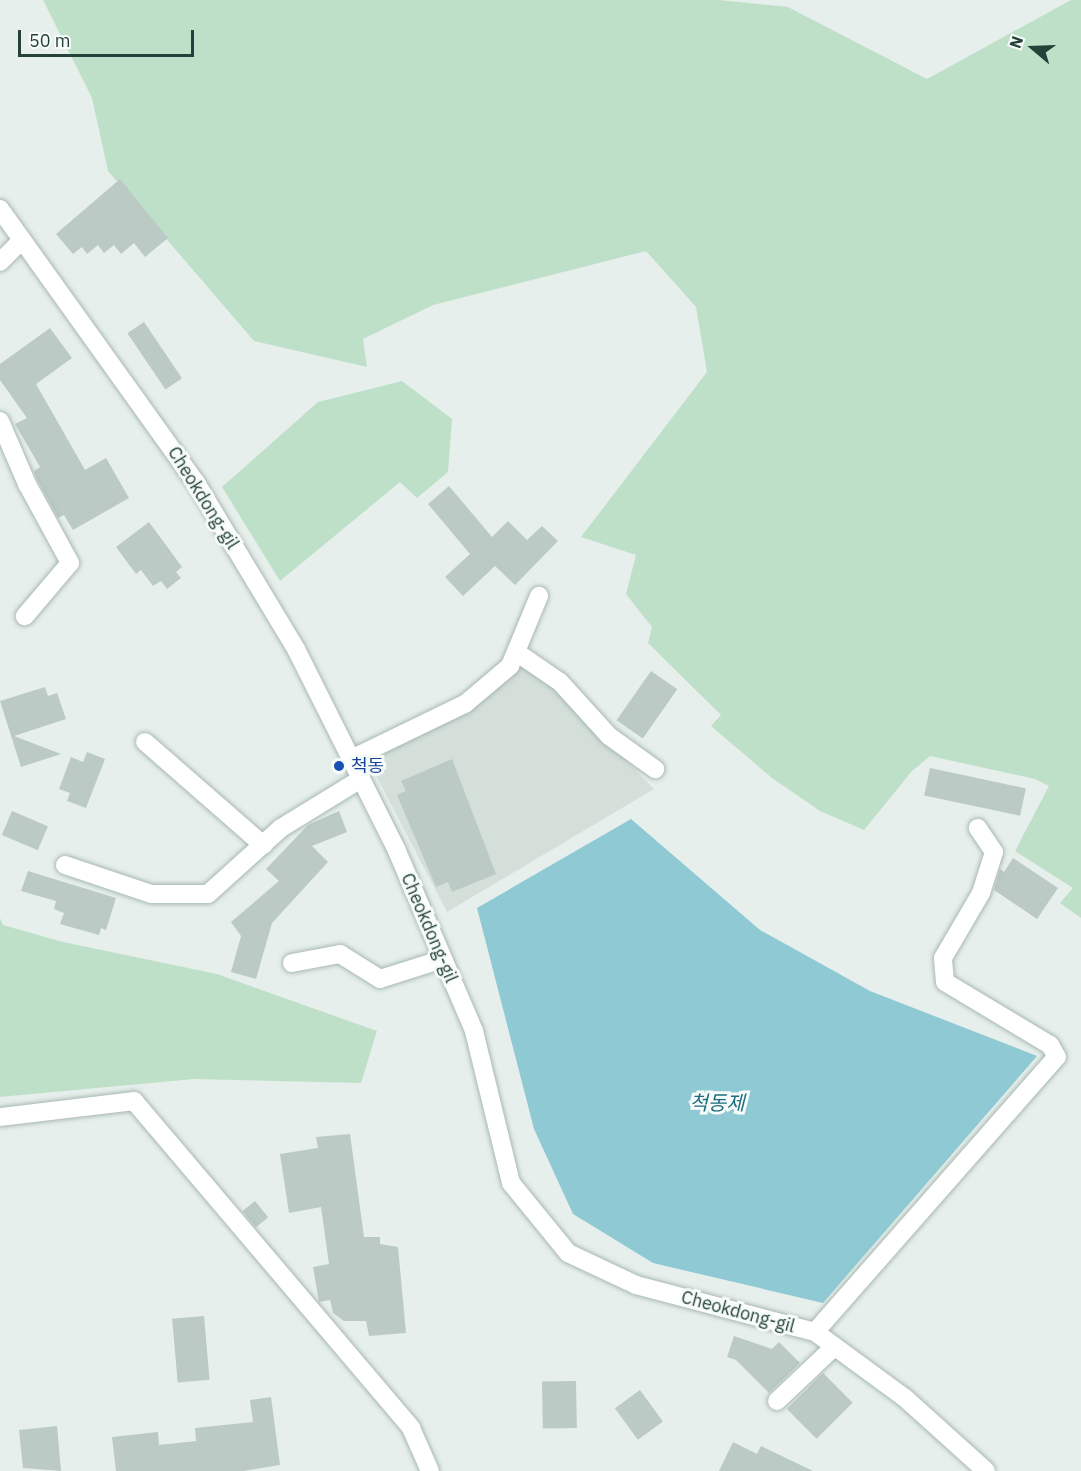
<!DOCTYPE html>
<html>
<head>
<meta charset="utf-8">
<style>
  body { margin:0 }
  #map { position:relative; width:1081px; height:1471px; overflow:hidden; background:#e6efeb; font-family:"IBM Plex Sans","Noto Sans KR",sans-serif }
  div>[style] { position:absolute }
  .built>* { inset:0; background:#d4dfda }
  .green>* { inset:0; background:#bfe0c8 }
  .water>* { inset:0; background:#8ec9d4 }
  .building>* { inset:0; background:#bbcac4; transform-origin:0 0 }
  .roads { filter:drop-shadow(0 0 2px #a8b8b2) drop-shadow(0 0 2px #a8b8b2) }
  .minor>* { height:18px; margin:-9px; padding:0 9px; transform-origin:9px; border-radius:9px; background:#fff }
  .dots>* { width:16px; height:16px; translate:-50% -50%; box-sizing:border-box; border:3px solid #f7fbf9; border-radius:50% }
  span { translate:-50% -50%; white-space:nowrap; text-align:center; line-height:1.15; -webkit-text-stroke:6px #f7fbf9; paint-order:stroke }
  .street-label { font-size:18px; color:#24423a }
  .transit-label { font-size:18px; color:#164399 }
  .left { translate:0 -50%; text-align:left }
  .water-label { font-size:20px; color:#1c6f80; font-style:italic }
  .north { position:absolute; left:1003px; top:18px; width:60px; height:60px; -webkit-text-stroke:4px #f7fbf9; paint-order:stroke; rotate:289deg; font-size:16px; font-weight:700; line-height:24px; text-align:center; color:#24423a }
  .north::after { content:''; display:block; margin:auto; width:21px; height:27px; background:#24423a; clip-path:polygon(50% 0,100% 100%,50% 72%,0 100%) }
  .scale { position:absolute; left:18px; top:30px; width:176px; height:27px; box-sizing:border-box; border:3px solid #24423a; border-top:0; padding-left:8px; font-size:18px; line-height:21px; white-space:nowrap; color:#24423a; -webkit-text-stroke:4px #f7fbf9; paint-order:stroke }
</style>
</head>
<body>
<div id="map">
  <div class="built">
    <div style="clip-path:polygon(521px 665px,555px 688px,654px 789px,447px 912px,368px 760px)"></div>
  </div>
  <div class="green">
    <div style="clip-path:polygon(43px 0,719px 0,788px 7px,927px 79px,1071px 0,1081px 0,1081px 918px,1060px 903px,1073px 888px,1015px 851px,1049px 786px,1035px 779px,930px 756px,912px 771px,864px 830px,820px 811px,772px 778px,711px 726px,721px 715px,648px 643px,652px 627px,626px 594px,636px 555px,581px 537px,707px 372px,696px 307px,646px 251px,433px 305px,363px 339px,367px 367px,254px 341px,108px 171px,92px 98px)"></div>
    <div style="clip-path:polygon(402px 381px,452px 419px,448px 472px,417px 498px,400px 482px,280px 581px,222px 487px,318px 402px)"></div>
    <div style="clip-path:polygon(0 918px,3px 925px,63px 942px,217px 974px,377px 1031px,361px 1083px,194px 1079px,0 1097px)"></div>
  </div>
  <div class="water">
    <div style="clip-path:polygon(631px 819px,760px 930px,870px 991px,1037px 1056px,823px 1303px,653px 1263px,573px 1214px,534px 1129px,477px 908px)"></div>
  </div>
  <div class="building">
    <div style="clip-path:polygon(120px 179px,168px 238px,145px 257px,134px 243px,121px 254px,114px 245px,104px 253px,98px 245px,87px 254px,82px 247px,73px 254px,56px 234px)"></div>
    <div style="left:144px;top:322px;width:68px;height:20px;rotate:56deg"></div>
    <div style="clip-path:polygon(50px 328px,72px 358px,36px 384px,85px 470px,106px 458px,129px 498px,73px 530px,64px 515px,58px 518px,37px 479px,34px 471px,40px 467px,15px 424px,27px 418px,0 380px,0 364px)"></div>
    <div style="clip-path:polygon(449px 486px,492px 537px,508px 521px,527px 540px,542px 526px,558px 541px,515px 585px,495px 566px,463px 596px,445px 577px,470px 554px,428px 504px)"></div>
    <div style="clip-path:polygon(149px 522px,182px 567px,176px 572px,181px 578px,167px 589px,161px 581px,153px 586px,141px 570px,136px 574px,116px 547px)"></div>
    <div style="left:651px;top:671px;width:32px;height:60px;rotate:35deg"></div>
    <div style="clip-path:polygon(45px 687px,48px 696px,57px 693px,66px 719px,14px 736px,61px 754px,21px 767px,0 701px)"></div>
    <div style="clip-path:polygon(87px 752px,105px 759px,86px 808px,67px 801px,70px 793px,59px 789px,71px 757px,83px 762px)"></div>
    <div style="clip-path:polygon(452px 759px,496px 874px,452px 892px,448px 882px,436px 887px,397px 795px,406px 791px,401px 781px)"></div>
    <div style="left:930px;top:768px;width:98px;height:28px;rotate:12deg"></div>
    <div style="left:12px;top:811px;width:39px;height:26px;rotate:23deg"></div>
    <div style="clip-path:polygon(339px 811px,347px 832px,312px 846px,328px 862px,272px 923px,256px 979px,231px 972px,241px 936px,231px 922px,279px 881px,266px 869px,308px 825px)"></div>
    <div style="clip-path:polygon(1013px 858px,1058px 888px,1037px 919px,994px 890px,1000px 869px,1004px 872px)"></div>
    <div style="clip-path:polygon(28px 871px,116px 898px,106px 930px,101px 928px,99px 935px,60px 924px,64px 913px,54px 909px,56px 901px,21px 891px)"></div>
    <div style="clip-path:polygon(350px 1134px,364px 1237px,380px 1237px,380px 1244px,398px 1247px,406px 1333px,369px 1336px,366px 1321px,344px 1321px,333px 1313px,330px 1300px,319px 1302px,313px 1267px,329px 1264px,321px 1207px,289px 1213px,280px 1154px,318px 1148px,316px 1137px)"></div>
    <div style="left:255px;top:1201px;width:21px;height:16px;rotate:51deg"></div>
    <div style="left:204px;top:1316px;width:64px;height:32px;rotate:85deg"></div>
    <div style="clip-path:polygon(734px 1336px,772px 1349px,779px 1342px,800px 1363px,769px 1393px,736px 1360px,727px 1357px)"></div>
    <div style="left:823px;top:1373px;width:42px;height:51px;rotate:45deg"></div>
    <div style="left:576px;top:1381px;width:47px;height:34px;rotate:89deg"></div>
    <div style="left:640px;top:1390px;width:39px;height:31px;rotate:54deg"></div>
    <div style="clip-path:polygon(271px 1397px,280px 1465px,243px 1471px,116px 1471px,112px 1437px,158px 1432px,159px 1445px,196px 1441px,195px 1428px,253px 1422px,250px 1400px)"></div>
    <div style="clip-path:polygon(57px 1426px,61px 1471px,23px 1468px,19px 1430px)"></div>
    <div style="clip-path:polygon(733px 1442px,757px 1454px,761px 1446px,813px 1471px,719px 1471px)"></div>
  </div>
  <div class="roads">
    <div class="minor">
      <div style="left:0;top:209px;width:335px;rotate:54.4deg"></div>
      <div style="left:195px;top:481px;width:196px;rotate:59deg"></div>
      <div style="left:296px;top:649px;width:226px;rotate:63.4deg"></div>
      <div style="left:397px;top:851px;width:196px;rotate:66.8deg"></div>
      <div style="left:474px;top:1031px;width:156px;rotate:76.3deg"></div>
      <div style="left:511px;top:1183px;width:90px;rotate:50.8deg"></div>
      <div style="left:568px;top:1253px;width:75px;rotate:25.2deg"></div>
      <div style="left:636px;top:1285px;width:185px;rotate:14.7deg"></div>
      <div style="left:815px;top:1332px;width:112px;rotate:36.3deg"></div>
      <div style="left:905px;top:1398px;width:109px;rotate:42deg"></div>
      <div style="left:0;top:262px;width:31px;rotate:-45deg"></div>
      <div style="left:0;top:421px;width:69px;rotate:66.8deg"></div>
      <div style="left:27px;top:484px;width:90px;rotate:61.4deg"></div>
      <div style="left:70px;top:563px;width:70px;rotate:130.3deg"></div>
      <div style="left:516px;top:652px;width:53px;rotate:34.3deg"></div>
      <div style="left:560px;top:682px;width:73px;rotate:47.8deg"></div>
      <div style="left:609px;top:736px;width:57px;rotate:35.7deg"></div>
      <div style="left:145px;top:742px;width:157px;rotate:41.1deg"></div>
      <div style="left:351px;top:759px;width:127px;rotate:-25.8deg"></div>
      <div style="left:465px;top:704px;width:59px;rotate:-40.2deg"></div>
      <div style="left:510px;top:666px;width:76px;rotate:-67.5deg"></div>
      <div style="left:65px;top:865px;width:91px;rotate:18.6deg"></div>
      <div style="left:151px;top:894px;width:57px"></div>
      <div style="left:208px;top:894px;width:98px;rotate:-42.1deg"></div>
      <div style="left:281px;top:828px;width:94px;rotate:-31.5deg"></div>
      <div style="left:292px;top:963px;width:49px;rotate:-10.6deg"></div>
      <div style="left:340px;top:954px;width:47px;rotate:32deg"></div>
      <div style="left:380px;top:979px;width:66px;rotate:-17.6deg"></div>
      <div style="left:0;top:1117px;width:135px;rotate:-6.8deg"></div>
      <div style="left:134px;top:1101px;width:429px;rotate:49.7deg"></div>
      <div style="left:411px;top:1428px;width:47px;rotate:66.2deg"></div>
      <div style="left:815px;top:1332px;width:366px;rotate:-48.7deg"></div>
      <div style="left:1057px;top:1057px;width:14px;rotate:-120deg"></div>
      <div style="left:1050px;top:1045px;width:122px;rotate:-149deg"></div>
      <div style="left:945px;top:982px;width:24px;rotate:-95deg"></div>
      <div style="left:943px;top:958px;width:75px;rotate:-59.7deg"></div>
      <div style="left:981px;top:893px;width:43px;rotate:-72.4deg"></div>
      <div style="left:994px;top:852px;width:29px;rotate:-124deg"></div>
      <div style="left:777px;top:1401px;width:79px;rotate:-43.5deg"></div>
    </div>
  </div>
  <div class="dots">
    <div style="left:339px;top:766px;background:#1a4fb4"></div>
  </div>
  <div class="street-label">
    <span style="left:203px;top:498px;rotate:58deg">Cheokdong-gil</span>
    <span style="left:429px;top:928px;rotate:67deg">Cheokdong-gil</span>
    <span style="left:738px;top:1312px;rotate:15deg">Cheokdong-gil</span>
  </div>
  <div class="transit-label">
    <span class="left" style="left:351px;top:766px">척동</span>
  </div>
  <div class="water-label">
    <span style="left:717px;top:1102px">척동제</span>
  </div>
  <div class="north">N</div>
  <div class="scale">50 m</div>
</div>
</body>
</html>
